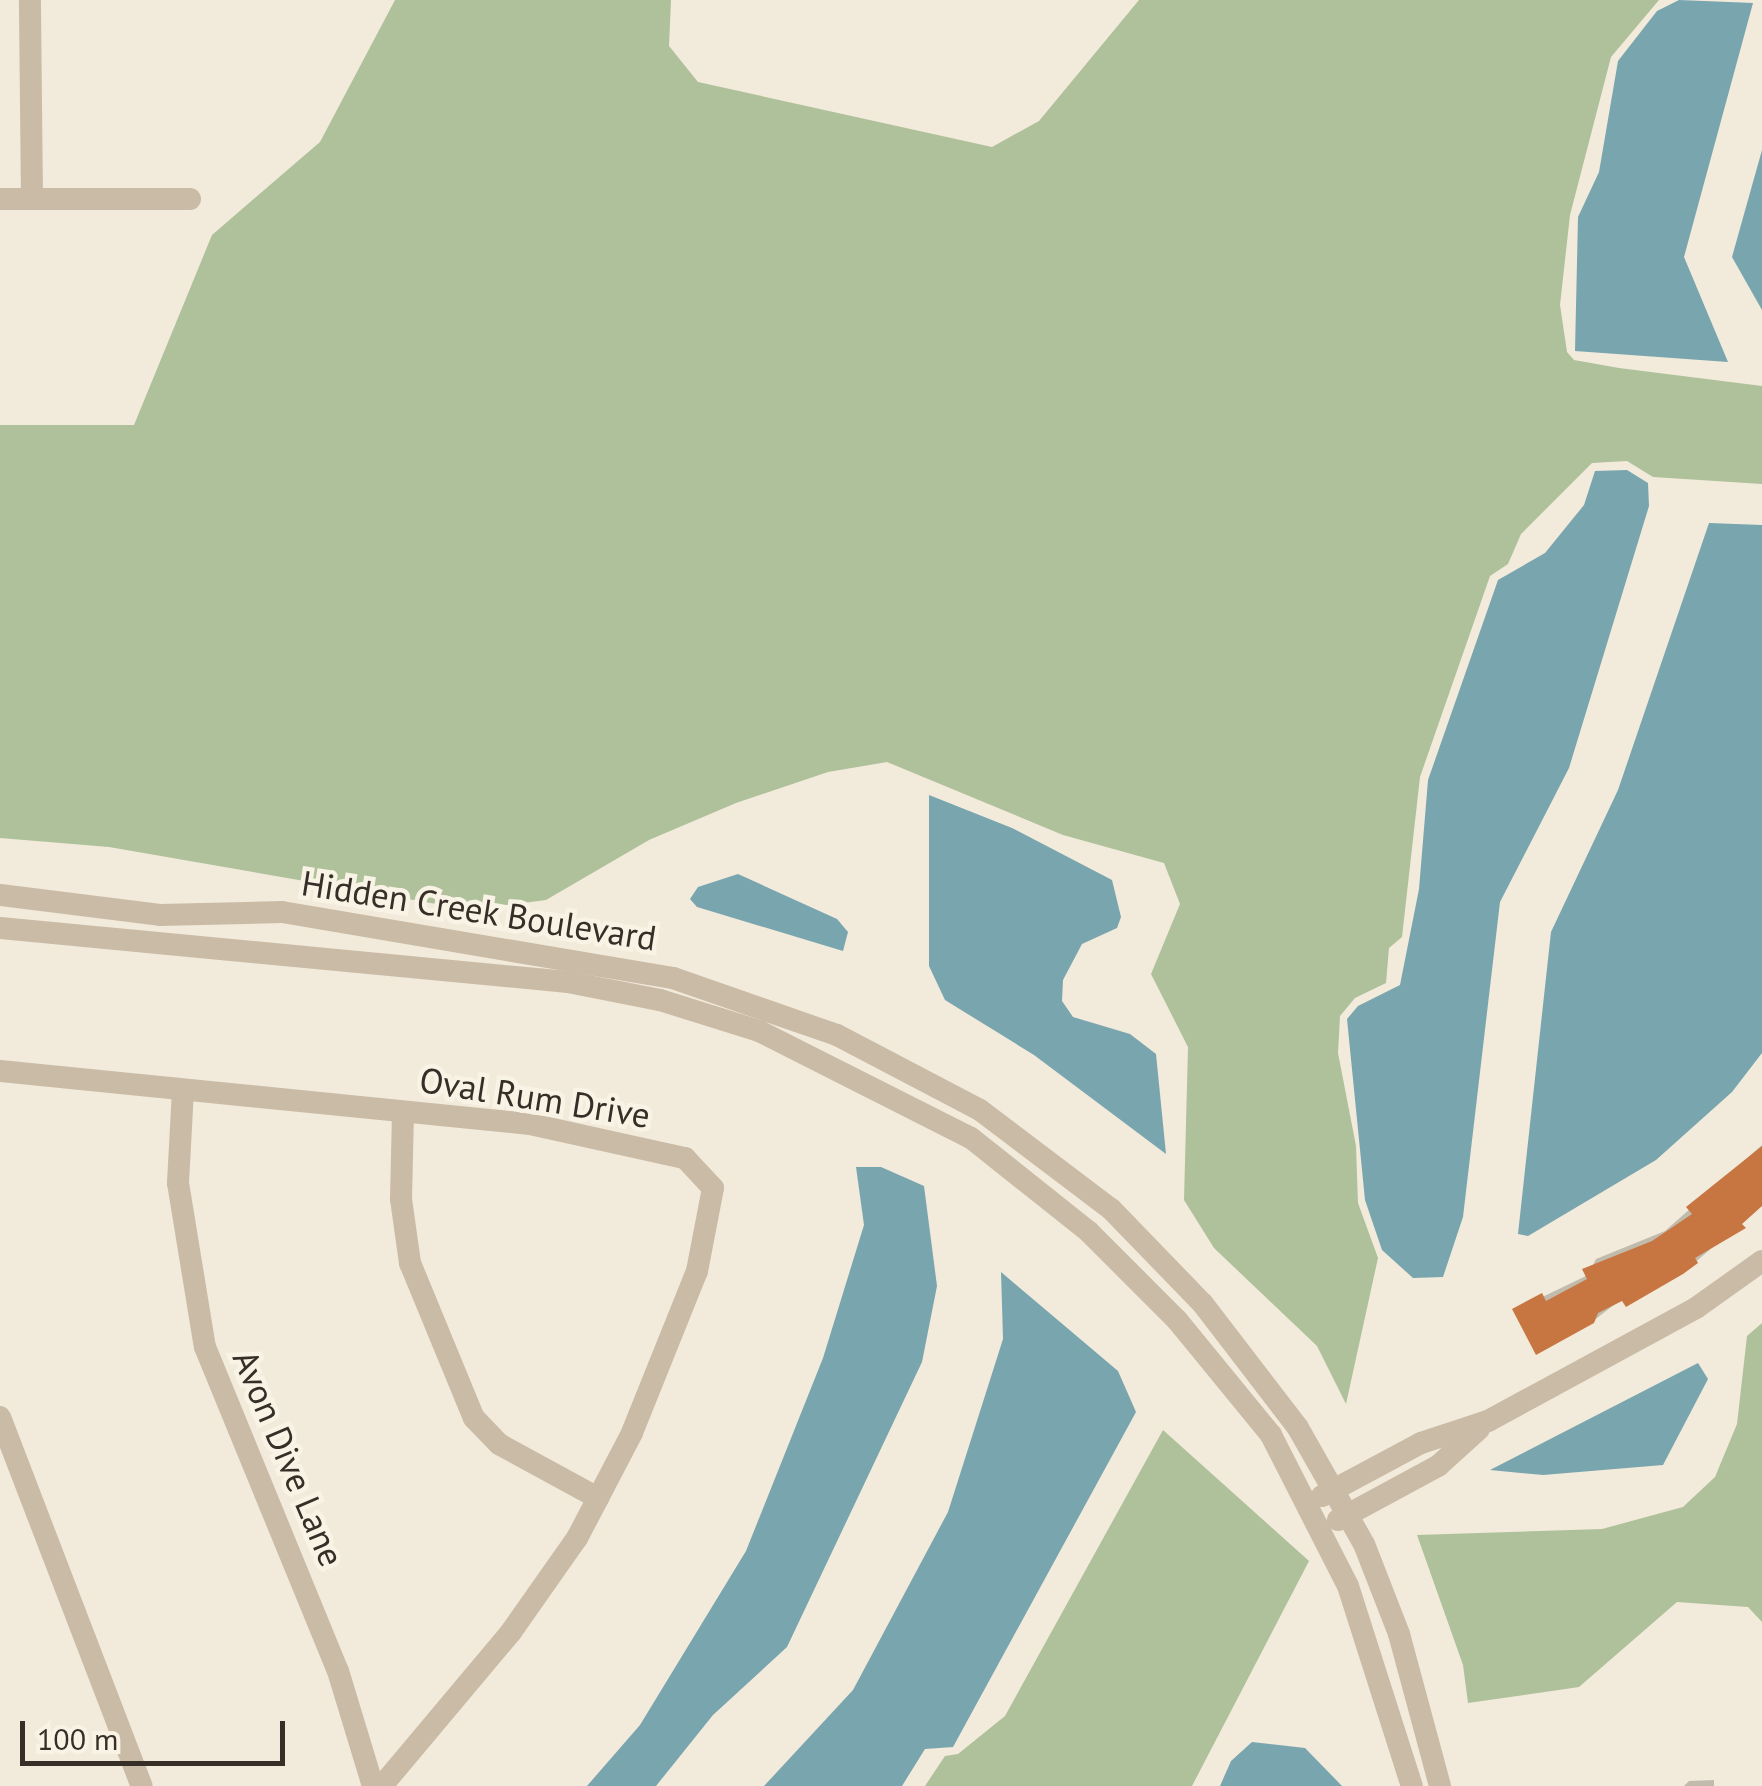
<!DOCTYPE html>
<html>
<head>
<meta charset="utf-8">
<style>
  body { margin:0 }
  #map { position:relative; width:1762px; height:1786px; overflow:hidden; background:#f2eada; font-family:"PT Sans",sans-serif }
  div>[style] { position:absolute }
  .green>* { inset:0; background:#aec19a }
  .water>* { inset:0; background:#79a5af }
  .shadow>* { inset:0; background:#0003 }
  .building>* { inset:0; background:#c77642 }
  .minor>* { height:22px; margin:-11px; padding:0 11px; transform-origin:11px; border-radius:11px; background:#cabba6 }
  span { translate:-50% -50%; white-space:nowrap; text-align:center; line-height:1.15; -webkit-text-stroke:9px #f9f3e6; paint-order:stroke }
  .street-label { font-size:35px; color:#362e27 }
  .scale { position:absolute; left:20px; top:1721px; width:265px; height:45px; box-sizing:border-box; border:5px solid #362e27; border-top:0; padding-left:12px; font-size:30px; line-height:35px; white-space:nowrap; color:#362e27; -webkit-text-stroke:8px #f9f3e6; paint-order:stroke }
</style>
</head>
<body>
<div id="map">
  <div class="green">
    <div style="clip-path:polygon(395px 0,671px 0,669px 46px,698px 82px,992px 147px,1039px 121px,1139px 0,1659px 0,1611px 57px,1570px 215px,1560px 305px,1567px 352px,1574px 360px,1619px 368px,1762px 386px,1762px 484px,1653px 477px,1627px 461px,1592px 463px,1521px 534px,1508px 564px,1490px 576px,1420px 777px,1402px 937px,1389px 948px,1386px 983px,1355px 998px,1340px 1016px,1338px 1053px,1356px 1146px,1358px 1203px,1378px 1258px,1346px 1404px,1317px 1346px,1214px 1248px,1184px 1200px,1188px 1047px,1151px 974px,1180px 904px,1164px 863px,1063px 835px,887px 762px,828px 772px,736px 803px,649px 840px,546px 900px,471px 910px,109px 847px,0 838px,0 425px,134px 425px,212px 235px,320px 142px)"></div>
    <div style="clip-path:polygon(1762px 1323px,1762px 1622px,1748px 1607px,1677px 1602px,1579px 1687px,1468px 1703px,1463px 1665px,1417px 1535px,1602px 1529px,1683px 1507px,1715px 1477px,1737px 1424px,1747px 1336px)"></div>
    <div style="clip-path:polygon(1163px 1430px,1309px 1561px,1192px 1786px,925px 1786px,945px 1756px,958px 1754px,1005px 1716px)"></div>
  </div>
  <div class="water">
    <div style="clip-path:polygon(1679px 0,1753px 3px,1684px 257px,1728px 362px,1575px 351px,1578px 217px,1599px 172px,1618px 61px,1657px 11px)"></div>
    <div style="clip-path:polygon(1762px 150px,1762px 310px,1732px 257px)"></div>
    <div style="clip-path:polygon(1627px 470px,1648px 483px,1649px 506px,1569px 768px,1500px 902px,1463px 1217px,1443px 1277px,1413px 1278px,1382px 1250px,1365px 1200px,1347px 1019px,1358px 1006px,1400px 985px,1419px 889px,1428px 780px,1498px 580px,1545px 553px,1584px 505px,1595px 471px)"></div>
    <div style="clip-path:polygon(1709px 523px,1762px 525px,1762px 1053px,1732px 1092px,1656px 1160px,1528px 1236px,1518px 1234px,1551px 932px,1618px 790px)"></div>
    <div style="clip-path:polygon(929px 795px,1012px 828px,1112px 880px,1121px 917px,1117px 928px,1082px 944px,1063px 980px,1062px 1001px,1073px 1017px,1130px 1034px,1156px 1054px,1166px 1154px,1034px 1055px,945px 1000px,929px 966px)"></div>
    <div style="clip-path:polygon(738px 874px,837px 919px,848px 932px,843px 951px,697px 907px,690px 899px,698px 887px)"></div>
    <div style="clip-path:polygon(856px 1167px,881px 1167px,924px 1186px,937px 1286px,922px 1362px,787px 1647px,713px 1715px,656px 1786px,587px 1786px,640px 1725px,746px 1551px,823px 1358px,864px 1225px)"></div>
    <div style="clip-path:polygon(1001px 1272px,1118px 1371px,1136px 1412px,953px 1747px,925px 1749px,902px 1786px,764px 1786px,853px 1690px,948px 1512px,1003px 1339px)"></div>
    <div style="clip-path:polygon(1698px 1363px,1708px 1379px,1663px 1465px,1543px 1475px,1490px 1470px)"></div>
    <div style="clip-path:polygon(1252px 1742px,1305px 1748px,1342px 1786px,1220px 1786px,1231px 1761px)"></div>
  </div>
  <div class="shadow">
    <div style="clip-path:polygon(1762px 1145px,1762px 1204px,1691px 1266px,1623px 1298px,1593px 1321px,1515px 1310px,1588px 1275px,1596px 1259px,1665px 1231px)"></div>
    <div style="clip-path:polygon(1714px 1780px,1714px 1786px,1684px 1786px,1689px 1781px)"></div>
  </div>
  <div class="building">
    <div style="clip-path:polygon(1762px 1146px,1762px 1206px,1742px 1224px,1746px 1228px,1695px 1258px,1698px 1263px,1683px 1274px,1626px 1307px,1622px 1301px,1598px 1313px,1594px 1323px,1536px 1355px,1512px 1309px,1542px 1293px,1546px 1301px,1587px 1279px,1582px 1269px,1652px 1241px,1692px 1214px,1686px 1207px)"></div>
  </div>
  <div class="minor">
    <div style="left:0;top:199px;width:32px"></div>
    <div style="left:32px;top:199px;width:199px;rotate:-90.6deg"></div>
    <div style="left:32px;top:199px;width:158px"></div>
    <div style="left:0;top:895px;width:161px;rotate:7.1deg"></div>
    <div style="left:160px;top:915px;width:122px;rotate:-1.4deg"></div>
    <div style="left:282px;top:912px;width:397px;rotate:9.6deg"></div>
    <div style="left:673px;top:978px;width:174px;rotate:19.2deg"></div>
    <div style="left:837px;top:1035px;width:161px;rotate:27.7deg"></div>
    <div style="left:980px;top:1110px;width:164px;rotate:37.1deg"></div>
    <div style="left:1111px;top:1209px;width:132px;rotate:45.9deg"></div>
    <div style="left:1203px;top:1304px;width:156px;rotate:52.5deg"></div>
    <div style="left:1298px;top:1428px;width:133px;rotate:60.4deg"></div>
    <div style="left:1364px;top:1544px;width:97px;rotate:68.7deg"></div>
    <div style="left:1399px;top:1634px;width:157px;rotate:74.9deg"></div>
    <div style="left:0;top:928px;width:571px;rotate:5.43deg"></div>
    <div style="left:568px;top:982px;width:94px;rotate:11.1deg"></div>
    <div style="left:660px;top:1000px;width:104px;rotate:17.4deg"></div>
    <div style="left:759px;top:1031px;width:237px;rotate:26.8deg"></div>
    <div style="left:971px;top:1138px;width:151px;rotate:38.5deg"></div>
    <div style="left:1089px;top:1232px;width:124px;rotate:45deg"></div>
    <div style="left:1177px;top:1320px;width:149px;rotate:50.7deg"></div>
    <div style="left:1271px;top:1435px;width:169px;rotate:63deg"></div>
    <div style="left:1348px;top:1586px;width:210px;rotate:72.3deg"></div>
    <div style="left:0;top:1071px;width:533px;rotate:5.71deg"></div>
    <div style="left:530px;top:1124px;width:159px;rotate:12.4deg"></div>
    <div style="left:685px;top:1158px;width:41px;rotate:47deg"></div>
    <div style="left:713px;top:1188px;width:85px;rotate:100.9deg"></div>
    <div style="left:697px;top:1271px;width:175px;rotate:111.9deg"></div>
    <div style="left:632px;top:1433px;width:119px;rotate:117.6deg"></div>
    <div style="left:577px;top:1538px;width:115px;rotate:125.1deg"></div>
    <div style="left:511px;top:1632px;width:201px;rotate:130deg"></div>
    <div style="left:183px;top:1090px;width:93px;rotate:93.1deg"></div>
    <div style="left:178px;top:1183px;width:166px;rotate:80.7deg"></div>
    <div style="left:205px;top:1347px;width:350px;rotate:67.7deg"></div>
    <div style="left:338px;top:1671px;width:120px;rotate:73.1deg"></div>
    <div style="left:403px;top:1112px;width:87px;rotate:91.3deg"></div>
    <div style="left:401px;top:1199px;width:65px;rotate:82deg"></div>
    <div style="left:410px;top:1263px;width:168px;rotate:67.6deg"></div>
    <div style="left:474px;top:1418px;width:36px;rotate:46deg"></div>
    <div style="left:499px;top:1444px;width:113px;rotate:28.6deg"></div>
    <div style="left:0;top:1417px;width:395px;rotate:69deg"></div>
    <div style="left:1322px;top:1496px;width:112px;rotate:-28.2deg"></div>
    <div style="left:1421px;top:1443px;width:71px;rotate:-18.2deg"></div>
    <div style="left:1488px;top:1421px;width:237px;rotate:-28.5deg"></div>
    <div style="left:1696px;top:1308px;width:81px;rotate:-35.5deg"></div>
    <div style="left:1338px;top:1520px;width:114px;rotate:-28.4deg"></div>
    <div style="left:1438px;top:1466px;width:55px;rotate:-42.1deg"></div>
  </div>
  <div class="street-label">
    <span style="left:479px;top:910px;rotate:9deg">Hidden Creek Boulevard</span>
    <span style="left:535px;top:1097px;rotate:9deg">Oval Rum Drive</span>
    <span style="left:289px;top:1458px;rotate:67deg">Avon Dive Lane</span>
  </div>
  <div class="scale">100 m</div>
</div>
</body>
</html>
